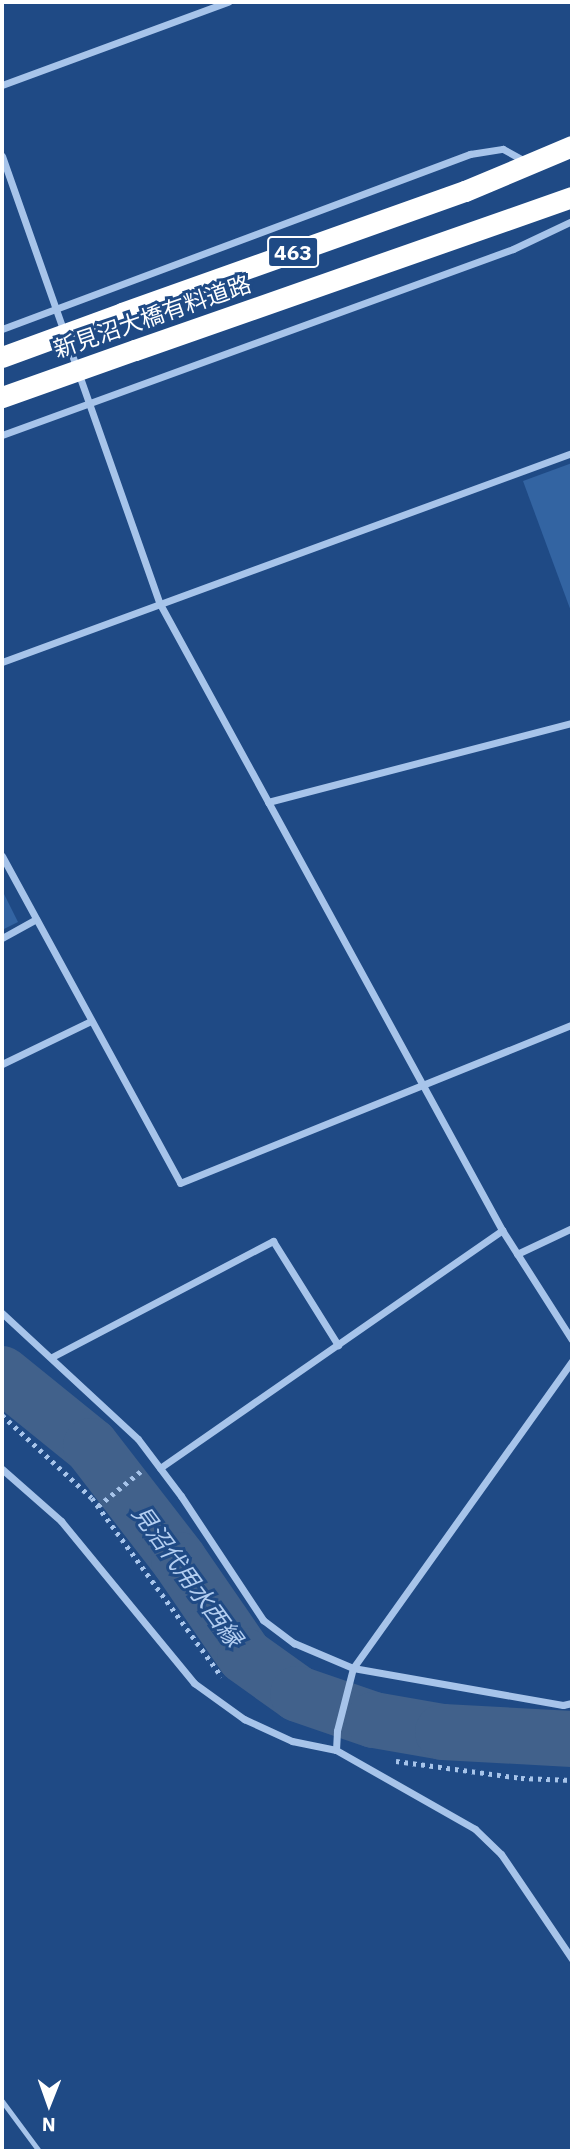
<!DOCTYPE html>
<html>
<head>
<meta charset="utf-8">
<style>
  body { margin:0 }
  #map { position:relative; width:574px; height:2153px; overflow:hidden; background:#1f4a85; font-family:"IBM Plex Sans","Noto Sans JP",sans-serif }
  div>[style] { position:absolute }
  .green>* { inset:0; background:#3364a2 }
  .river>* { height:56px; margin:-28px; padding:0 28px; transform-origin:28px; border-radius:28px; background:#41618b }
  .path>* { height:4.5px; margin-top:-2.25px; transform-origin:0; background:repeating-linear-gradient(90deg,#a7c4ea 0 3.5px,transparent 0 8.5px) }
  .lane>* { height:5px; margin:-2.5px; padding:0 2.5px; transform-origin:2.5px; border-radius:2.5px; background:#a7c4ea }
  .street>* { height:7px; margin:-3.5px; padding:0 3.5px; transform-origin:3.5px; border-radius:3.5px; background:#a7c4ea }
  .highway>* { height:21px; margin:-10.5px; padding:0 10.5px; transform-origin:10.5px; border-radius:10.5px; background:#fff }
  .highway-bridge>* { height:21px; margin:-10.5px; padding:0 10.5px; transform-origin:10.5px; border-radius:10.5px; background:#fff }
  span { translate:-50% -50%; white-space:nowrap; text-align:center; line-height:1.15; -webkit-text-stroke:6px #1f4a85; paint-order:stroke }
  .shield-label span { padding:2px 5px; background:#1f4a85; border:2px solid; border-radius:5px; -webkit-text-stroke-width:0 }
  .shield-label { font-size:21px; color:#fff; font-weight:700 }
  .street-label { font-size:23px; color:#fff }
  .water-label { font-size:24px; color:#b3cef1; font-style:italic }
  .frame { position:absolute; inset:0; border:4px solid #fff; pointer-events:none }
  .north { position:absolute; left:14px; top:2069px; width:70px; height:70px; -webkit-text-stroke:5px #1f4a85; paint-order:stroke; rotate:181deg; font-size:19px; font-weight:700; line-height:28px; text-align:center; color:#fff }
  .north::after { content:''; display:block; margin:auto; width:24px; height:32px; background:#fff; clip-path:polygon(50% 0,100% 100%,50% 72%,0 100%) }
</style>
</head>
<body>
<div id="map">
  <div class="green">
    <div style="clip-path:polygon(572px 463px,572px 614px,523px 481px)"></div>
    <div style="clip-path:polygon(2px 890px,18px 922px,2px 930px)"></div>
  </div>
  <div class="river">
    <div style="left:2px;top:1374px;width:114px;rotate:39deg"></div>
    <div style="left:91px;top:1446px;width:144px;rotate:52.3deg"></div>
    <div style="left:179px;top:1560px;width:116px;rotate:55.5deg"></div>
    <div style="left:245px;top:1656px;width:65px;rotate:35.6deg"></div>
    <div style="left:298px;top:1694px;width:80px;rotate:18.9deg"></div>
    <div style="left:374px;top:1720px;width:70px;rotate:9.9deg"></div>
    <div style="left:443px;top:1732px;width:129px;rotate:3.1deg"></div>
  </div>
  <div class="path">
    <div style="left:2px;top:1415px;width:122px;rotate:42.7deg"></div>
    <div style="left:92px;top:1498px;width:221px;rotate:54deg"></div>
    <div style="left:98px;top:1506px;width:55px;rotate:-39.1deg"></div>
    <div style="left:396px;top:1761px;width:126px;rotate:7.7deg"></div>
    <div style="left:521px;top:1778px;width:51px;rotate:2.2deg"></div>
  </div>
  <div class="lane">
    <div style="left:2px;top:2101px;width:62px;rotate:53.5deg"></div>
  </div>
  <div class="street">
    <div style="left:2px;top:85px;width:241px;rotate:-20.2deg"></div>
    <div style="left:2px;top:156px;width:475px;rotate:70.6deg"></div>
    <div style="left:160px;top:604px;width:713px;rotate:61.35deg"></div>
    <div style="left:502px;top:1230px;width:130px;rotate:57.5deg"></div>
    <div style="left:2px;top:329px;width:500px;rotate:-20.5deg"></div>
    <div style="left:470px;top:154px;width:33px;rotate:-9deg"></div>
    <div style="left:503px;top:149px;width:26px;rotate:29deg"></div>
    <div style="left:2px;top:435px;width:544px;rotate:-20deg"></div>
    <div style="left:513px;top:249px;width:65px;rotate:-25.4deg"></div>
    <div style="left:2px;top:662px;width:607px;rotate:-20.14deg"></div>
    <div style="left:268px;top:802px;width:314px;rotate:-14.6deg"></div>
    <div style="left:2px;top:856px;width:372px;rotate:61.4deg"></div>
    <div style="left:180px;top:1183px;width:423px;rotate:-22deg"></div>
    <div style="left:2px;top:938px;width:39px;rotate:-29deg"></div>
    <div style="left:2px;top:1064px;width:99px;rotate:-25.8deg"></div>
    <div style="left:517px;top:1254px;width:61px;rotate:-25.3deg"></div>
    <div style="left:2px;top:1313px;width:185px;rotate:42.8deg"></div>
    <div style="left:138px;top:1439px;width:71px;rotate:53deg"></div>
    <div style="left:181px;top:1496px;width:149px;rotate:56.5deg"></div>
    <div style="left:263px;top:1620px;width:39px;rotate:37deg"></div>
    <div style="left:294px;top:1643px;width:64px;rotate:23deg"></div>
    <div style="left:353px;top:1668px;width:213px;rotate:10deg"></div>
    <div style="left:563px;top:1705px;width:9px;rotate:-13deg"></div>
    <div style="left:52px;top:1357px;width:250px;rotate:-27.7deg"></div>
    <div style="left:273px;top:1241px;width:123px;rotate:58deg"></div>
    <div style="left:572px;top:1361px;width:377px;rotate:125.5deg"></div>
    <div style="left:353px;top:1668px;width:65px;rotate:104.3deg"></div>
    <div style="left:337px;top:1731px;width:19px;rotate:93deg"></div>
    <div style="left:336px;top:1750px;width:160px;rotate:29.6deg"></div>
    <div style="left:475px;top:1829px;width:36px;rotate:44deg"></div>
    <div style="left:501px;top:1854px;width:127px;rotate:55.9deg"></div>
    <div style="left:160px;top:1468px;width:417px;rotate:-34.8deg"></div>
    <div style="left:2px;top:1469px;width:79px;rotate:41.4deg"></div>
    <div style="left:61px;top:1521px;width:210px;rotate:50.6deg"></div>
    <div style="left:194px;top:1683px;width:62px;rotate:35.8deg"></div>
    <div style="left:244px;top:1719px;width:53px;rotate:24.6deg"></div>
    <div style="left:292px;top:1741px;width:45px;rotate:11.6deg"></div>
  </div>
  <div class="highway">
    <div style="left:122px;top:313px;width:364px;rotate:-19.6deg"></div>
    <div style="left:465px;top:191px;width:116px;rotate:-22.8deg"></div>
    <div style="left:135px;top:350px;width:463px;rotate:-19.3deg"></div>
  </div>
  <div class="highway-bridge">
    <div style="left:2px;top:357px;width:128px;rotate:-20.1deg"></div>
    <div style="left:2px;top:397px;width:141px;rotate:-19.5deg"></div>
  </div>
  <div class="shield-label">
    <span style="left:293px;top:252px">463</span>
  </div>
  <div class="street-label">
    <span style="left:152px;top:316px;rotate:-19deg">新見沼大橋有料道路</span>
  </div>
  <div class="water-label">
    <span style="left:187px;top:1576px;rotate:54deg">見沼代用水西縁</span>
  </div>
  <div class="frame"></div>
  <div class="north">N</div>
</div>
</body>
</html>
